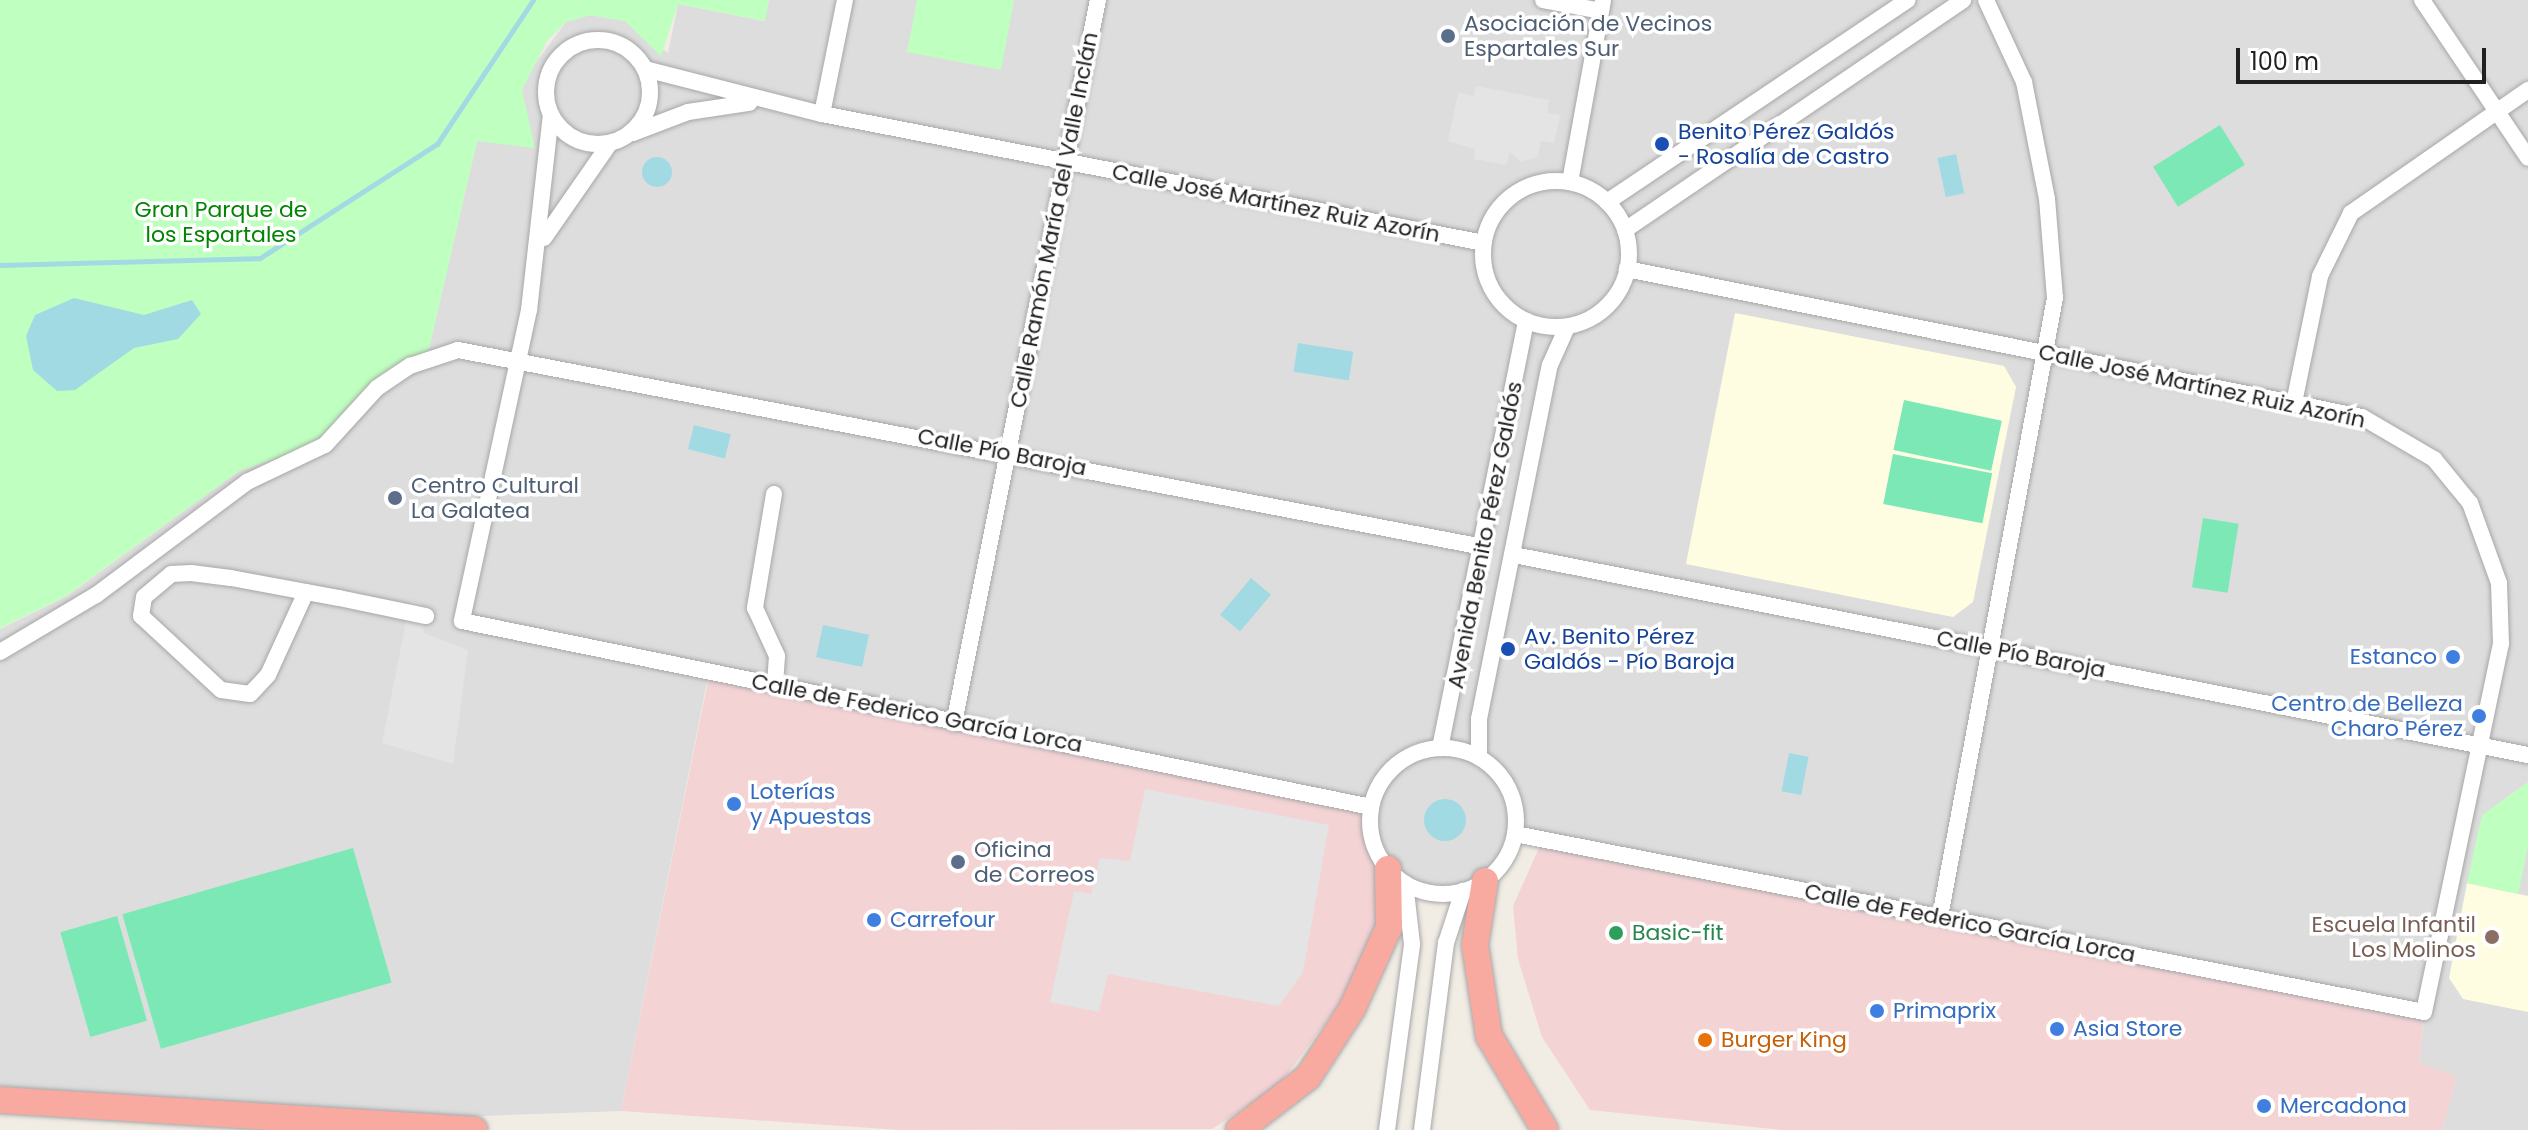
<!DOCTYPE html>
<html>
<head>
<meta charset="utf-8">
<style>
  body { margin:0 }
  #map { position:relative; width:2528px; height:1130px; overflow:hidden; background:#f1ede5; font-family:Poppins,sans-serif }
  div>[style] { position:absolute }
  .residential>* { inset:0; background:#dedddd }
  .commercial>* { inset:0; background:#f4d3d5 }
  .education>* { inset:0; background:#fffde1 }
  .park>* { inset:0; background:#bfffbf }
  .pitch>* { inset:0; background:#7ce8b6; transform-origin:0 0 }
  .parking>* { inset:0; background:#e4e4e4 }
  .water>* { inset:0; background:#a2dae3; transform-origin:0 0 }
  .round { border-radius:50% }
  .stream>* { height:5px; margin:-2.5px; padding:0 2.5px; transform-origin:2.5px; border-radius:2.5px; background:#a2dae3 }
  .roads { filter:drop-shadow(0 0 2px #a7a7a7) drop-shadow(0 0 2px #a7a7a7) }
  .minor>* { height:16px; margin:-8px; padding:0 8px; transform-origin:8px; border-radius:8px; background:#fff }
  .minor>.ring { margin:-8px; padding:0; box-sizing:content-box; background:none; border:16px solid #fff; border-radius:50% }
  .trunk>* { height:26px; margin:-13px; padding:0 13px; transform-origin:13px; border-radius:13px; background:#f8aaa0 }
  .dots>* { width:22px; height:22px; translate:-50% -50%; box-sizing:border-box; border:4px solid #fff; border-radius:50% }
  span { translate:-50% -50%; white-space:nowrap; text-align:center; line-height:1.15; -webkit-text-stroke:7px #fff; paint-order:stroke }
  .service-label { font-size:22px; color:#4e5e75 }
  .left { translate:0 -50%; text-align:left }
  .transit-label { font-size:22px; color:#164399 }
  .street-label { font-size:22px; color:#202020 }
  .park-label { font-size:22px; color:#018502 }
  .shop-label { font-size:22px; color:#366cbe }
  .right { translate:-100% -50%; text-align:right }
  .education-label { font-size:22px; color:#785e54 }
  .leisure-label { font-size:22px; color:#27864d }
  .food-label { font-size:22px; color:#c56008 }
  .scale { position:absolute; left:2236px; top:48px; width:250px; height:36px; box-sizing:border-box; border:4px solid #202020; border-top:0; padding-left:10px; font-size:24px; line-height:28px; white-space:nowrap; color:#202020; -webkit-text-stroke:6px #fff; paint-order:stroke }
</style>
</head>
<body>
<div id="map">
  <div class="residential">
    <div style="clip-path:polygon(769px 0,2528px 0,2528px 1130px,2442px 1130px,2457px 1077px,2419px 1063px,2424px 1013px,1515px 834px,1485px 881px,1463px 891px,1422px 891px,1388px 869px,1376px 850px,1371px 807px,709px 672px,621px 1111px,337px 1121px,0 1086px,0 629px,67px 596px,239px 471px,308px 448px,428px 353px,477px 141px,566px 22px,590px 15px,625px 21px,668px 53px,678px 4px,764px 21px)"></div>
  </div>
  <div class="commercial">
    <div style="clip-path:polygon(710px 671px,1371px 807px,1371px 835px,1388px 869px,1377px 926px,1338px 1006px,1278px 1086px,1212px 1129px,900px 1130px,621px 1111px)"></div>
    <div style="clip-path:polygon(1543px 839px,2424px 1012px,2419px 1063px,2457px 1077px,2442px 1130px,1782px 1130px,1590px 1110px,1542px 1037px,1518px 959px,1513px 906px)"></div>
  </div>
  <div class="education">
    <div style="clip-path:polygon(1735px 313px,2004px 366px,2016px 387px,1973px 602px,1953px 617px,1686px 564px)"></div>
    <div style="clip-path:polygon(2467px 883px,2528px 896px,2528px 1012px,2463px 999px,2449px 978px)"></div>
  </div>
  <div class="park">
    <div style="clip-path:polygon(0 0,769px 0,765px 21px,678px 4px,661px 56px,625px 21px,590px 15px,566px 22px,547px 41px,522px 90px,535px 148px,477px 141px,428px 353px,308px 448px,239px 471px,66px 596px,0 628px)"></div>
    <div style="clip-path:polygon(917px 0,1014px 0,1001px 70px,907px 52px)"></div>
    <div style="clip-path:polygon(2528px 782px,2528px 846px,2518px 894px,2467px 883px,2482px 815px)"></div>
  </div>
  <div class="pitch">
    <div style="left:2220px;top:125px;width:47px;height:79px;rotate:58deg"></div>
    <div style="left:1904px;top:400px;width:100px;height:51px;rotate:12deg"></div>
    <div style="left:1893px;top:454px;width:101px;height:51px;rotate:11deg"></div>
    <div style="left:2203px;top:518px;width:36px;height:70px;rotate:9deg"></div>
    <div style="left:353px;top:848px;width:140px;height:240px;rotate:74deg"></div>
    <div style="left:117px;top:916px;width:109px;height:59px;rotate:74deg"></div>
  </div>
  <div class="parking">
    <div style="clip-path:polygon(1476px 86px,1549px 100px,1547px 113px,1560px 115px,1554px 143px,1541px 141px,1538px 157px,1521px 162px,1510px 152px,1506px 165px,1474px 159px,1475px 149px,1448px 141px,1458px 93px,1474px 96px)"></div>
    <div style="clip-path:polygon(410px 601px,422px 604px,424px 633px,468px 650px,453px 764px,382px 743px)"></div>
    <div style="clip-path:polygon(1145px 789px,1329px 825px,1303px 972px,1279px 1006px,1108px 974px,1099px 1012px,1050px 1002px,1074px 891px,1091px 894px,1100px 858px,1130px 861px)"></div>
  </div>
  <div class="water">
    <div style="left:1956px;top:154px;width:40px;height:19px;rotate:78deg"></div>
    <div class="round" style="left:642px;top:157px;width:30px;height:30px"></div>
    <div style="clip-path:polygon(74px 298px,144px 315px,192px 300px,201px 314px,178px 339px,134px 348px,75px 390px,57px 391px,33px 370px,26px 336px,35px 315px)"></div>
    <div style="left:1298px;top:343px;width:56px;height:29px;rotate:9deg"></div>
    <div style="left:694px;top:425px;width:38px;height:25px;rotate:14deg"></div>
    <div style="left:1251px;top:578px;width:26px;height:48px;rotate:40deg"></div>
    <div style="left:823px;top:625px;width:47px;height:33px;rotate:12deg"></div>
    <div style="left:1789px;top:753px;width:20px;height:39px;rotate:11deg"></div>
    <div class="round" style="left:1424px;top:799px;width:42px;height:42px"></div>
  </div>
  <div class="stream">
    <div style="left:0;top:265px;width:260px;rotate:-1.5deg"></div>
    <div style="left:260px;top:258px;width:211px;rotate:-32.8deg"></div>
    <div style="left:437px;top:144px;width:173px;rotate:-56.3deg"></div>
  </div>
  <div class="roads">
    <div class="minor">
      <div style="left:1543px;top:0;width:59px;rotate:10.7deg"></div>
      <div style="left:2422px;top:0;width:190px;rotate:56.1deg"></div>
      <div class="ring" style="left:546px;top:40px;width:88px;height:88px"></div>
      <div style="left:645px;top:69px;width:183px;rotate:14.3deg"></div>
      <div style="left:822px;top:114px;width:674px;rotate:11.03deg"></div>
      <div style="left:551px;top:114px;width:197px;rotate:96.4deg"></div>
      <div style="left:529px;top:310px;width:318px;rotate:102.2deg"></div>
      <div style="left:462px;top:621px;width:928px;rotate:11.56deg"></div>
      <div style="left:822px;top:114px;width:116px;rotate:-78.6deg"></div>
      <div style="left:633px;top:133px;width:59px;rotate:-20.9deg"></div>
      <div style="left:688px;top:112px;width:62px;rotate:-8.4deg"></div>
      <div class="ring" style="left:1483px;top:181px;width:130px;height:130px"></div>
      <div style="left:1570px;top:182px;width:185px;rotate:-79.7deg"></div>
      <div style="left:1607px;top:202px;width:362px;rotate:-33.9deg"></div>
      <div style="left:1625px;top:230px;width:409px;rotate:-34.2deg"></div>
      <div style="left:544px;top:238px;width:116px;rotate:-55.2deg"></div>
      <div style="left:2294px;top:403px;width:130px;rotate:-78.4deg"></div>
      <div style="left:2320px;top:276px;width:70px;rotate:-63.8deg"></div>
      <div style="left:2351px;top:213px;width:216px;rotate:-34.8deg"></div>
      <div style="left:774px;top:494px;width:116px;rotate:99.5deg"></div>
      <div style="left:755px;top:608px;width:53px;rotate:65.4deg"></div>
      <div style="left:777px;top:656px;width:29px;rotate:94deg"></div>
      <div style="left:1514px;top:555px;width:1034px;rotate:11.16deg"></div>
      <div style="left:306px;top:592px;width:91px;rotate:114.6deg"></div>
      <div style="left:268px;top:675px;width:26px;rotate:133deg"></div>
      <div style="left:250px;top:694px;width:29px;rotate:-172deg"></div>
      <div style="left:221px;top:690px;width:109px;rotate:-137.2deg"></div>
      <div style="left:141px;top:616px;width:19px;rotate:-81deg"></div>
      <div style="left:144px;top:597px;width:35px;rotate:-40deg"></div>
      <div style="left:171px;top:574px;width:20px;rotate:-3deg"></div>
      <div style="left:191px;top:573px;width:40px;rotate:7.1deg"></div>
      <div style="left:231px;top:578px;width:110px;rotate:10.5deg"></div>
      <div style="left:339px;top:598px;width:89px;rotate:11.7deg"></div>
      <div style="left:0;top:652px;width:112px;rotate:-30.7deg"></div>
      <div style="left:96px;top:595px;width:189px;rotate:-36.8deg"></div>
      <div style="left:247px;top:482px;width:86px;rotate:-25.4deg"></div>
      <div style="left:325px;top:445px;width:77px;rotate:-47.6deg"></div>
      <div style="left:377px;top:388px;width:40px;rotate:-34deg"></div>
      <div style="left:410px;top:366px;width:51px;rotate:-18.4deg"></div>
      <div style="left:458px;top:350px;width:1044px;rotate:10.88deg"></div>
      <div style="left:954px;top:723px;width:737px;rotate:-78.74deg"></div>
      <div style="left:1440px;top:748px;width:436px;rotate:-78.6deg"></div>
      <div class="ring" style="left:1370px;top:748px;width:130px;height:130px"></div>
      <div style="left:1479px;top:757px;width:38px;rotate:-90deg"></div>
      <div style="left:1479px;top:719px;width:361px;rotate:-78.7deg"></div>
      <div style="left:1550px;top:365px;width:42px;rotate:-65.9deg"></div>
      <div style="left:1515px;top:834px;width:926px;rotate:11.08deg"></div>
      <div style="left:2424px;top:1012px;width:376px;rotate:-78.2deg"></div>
      <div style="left:2501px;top:644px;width:61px;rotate:-91.9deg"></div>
      <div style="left:2499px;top:583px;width:85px;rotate:-109.9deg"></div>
      <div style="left:2470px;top:503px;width:57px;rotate:-129.3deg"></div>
      <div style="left:2434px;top:459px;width:83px;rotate:-149.7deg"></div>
      <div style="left:2362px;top:417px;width:750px;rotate:-168.62deg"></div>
      <div style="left:1940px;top:917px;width:630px;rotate:-79.48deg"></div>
      <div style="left:2055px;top:298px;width:99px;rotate:-94.6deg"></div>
      <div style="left:2047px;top:199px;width:119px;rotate:-101.1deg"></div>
      <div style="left:2024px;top:82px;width:90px;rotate:-114.9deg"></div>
      <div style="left:1387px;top:1130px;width:188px;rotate:-82.3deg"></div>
      <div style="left:1412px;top:944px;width:61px;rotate:-96.5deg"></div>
      <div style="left:1422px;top:1130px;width:189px;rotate:-82.7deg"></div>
      <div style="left:1446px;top:943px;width:55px;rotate:-71.9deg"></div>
    </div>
    <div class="trunk">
      <div style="left:1485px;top:881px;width:65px;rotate:98.9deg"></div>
      <div style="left:1475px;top:945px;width:92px;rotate:81.3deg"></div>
      <div style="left:1489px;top:1036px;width:109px;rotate:59.2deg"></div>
      <div style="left:0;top:1100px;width:475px;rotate:3.6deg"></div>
      <div style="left:1239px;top:1130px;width:87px;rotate:-37.5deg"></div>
      <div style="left:1308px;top:1077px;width:81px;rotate:-57.1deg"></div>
      <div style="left:1352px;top:1009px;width:90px;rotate:-65.7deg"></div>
      <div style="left:1389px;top:927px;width:58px;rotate:-91deg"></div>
    </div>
  </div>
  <div class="dots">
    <div style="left:1448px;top:36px;background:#5c6f8a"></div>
    <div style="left:1662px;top:144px;background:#1a4fb4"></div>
    <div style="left:395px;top:498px;background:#5c6f8a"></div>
    <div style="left:1508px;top:649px;background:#1a4fb4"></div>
    <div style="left:2453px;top:657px;background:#3f7fe0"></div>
    <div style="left:2479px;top:716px;background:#3f7fe0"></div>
    <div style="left:734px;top:804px;background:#3f7fe0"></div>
    <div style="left:958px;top:862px;background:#5c6f8a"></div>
    <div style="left:874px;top:920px;background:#3f7fe0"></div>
    <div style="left:1616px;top:933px;background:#2e9e5b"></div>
    <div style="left:2492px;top:937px;background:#8d6e63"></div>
    <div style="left:1877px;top:1011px;background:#3f7fe0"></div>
    <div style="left:2057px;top:1029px;background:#3f7fe0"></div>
    <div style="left:1705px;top:1040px;background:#e8710a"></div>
    <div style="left:2264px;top:1106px;background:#3f7fe0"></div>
  </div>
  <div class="service-label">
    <span class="left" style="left:1464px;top:36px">Asociación de Vecinos<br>Espartales Sur</span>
    <span class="left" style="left:411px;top:498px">Centro Cultural<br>La Galatea</span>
    <span class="left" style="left:974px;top:862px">Oficina<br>de Correos</span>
  </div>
  <div class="transit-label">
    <span class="left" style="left:1678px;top:144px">Benito Pérez Galdós<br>- Rosalía de Castro</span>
    <span class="left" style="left:1524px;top:649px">Av. Benito Pérez<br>Galdós - Pío Baroja</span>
  </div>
  <div class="street-label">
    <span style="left:1276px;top:203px;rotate:11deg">Calle José Martínez Ruiz Azorín</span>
    <span style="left:1054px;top:220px;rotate:-79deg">Calle Ramón María del Valle Inclán</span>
    <span style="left:2202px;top:386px;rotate:12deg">Calle José Martínez Ruiz Azorín</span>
    <span style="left:1002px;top:452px;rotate:11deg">Calle Pío Baroja</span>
    <span style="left:1485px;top:535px;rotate:-79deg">Avenida Benito Pérez Galdós</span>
    <span style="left:2021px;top:654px;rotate:11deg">Calle Pío Baroja</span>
    <span style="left:917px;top:713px;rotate:11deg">Calle de Federico García Lorca</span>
    <span style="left:1970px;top:923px;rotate:11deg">Calle de Federico García Lorca</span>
  </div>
  <div class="park-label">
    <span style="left:221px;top:222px">Gran Parque de<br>los Espartales</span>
  </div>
  <div class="shop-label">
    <span class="right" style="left:2437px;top:657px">Estanco</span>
    <span class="right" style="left:2463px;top:716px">Centro de Belleza<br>Charo Pérez</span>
    <span class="left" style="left:750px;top:804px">Loterías<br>y Apuestas</span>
    <span class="left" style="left:890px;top:920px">Carrefour</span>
    <span class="left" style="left:1893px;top:1011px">Primaprix</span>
    <span class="left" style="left:2073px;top:1029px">Asia Store</span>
    <span class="left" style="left:2280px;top:1106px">Mercadona</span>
  </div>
  <div class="education-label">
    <span class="right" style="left:2476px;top:937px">Escuela Infantil<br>Los Molinos</span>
  </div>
  <div class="leisure-label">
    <span class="left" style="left:1632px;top:933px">Basic-fit</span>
  </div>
  <div class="food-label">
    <span class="left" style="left:1721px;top:1040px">Burger King</span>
  </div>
  <div class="scale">100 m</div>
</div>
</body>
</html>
